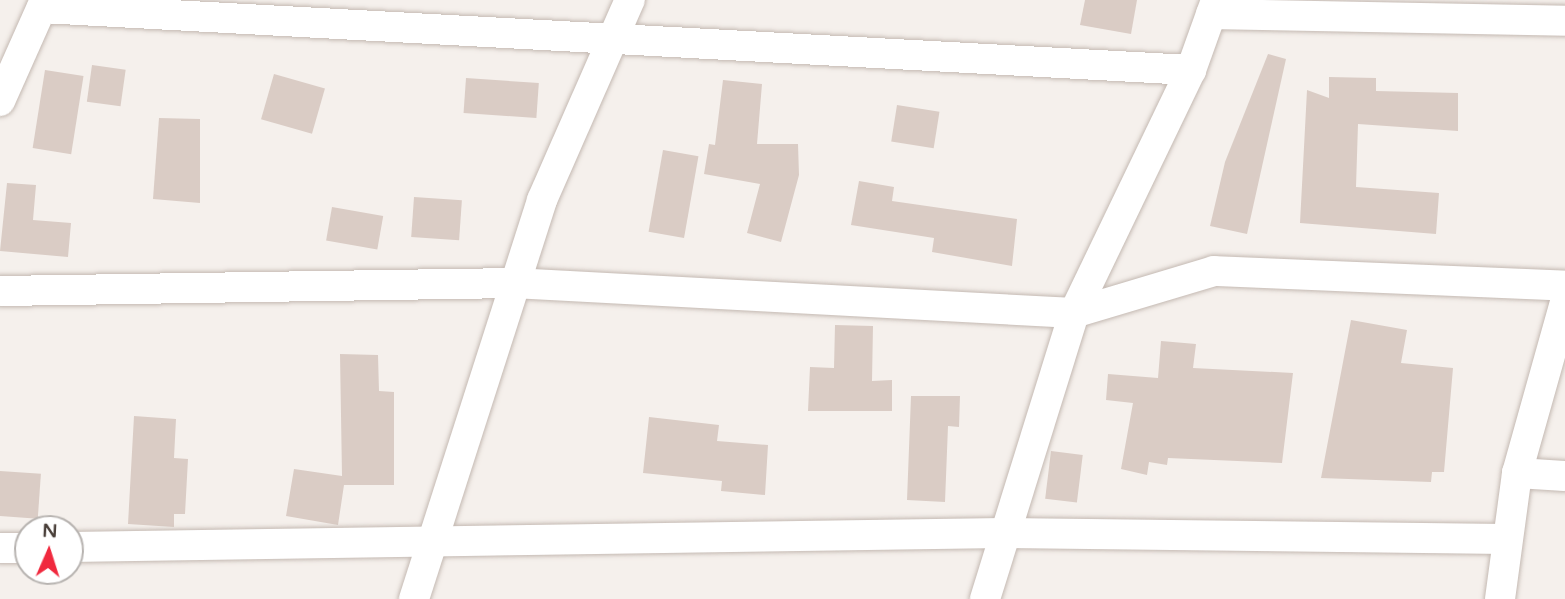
<!DOCTYPE html>
<html>
<head>
<meta charset="utf-8">
<style>
  body { margin:0 }
  #map { position:relative; width:1565px; height:599px; overflow:hidden; background:#f5f0ec; font-family:"Varela Round",sans-serif }
  div>[style] { position:absolute }
  .building>* { inset:0; background:#daccc5; transform-origin:0 0 }
  .roads { filter:drop-shadow(0 0 2px #c4b9b2) drop-shadow(0 0 2px #c4b9b2) }
  .street>* { height:30px; margin:-15px; padding:0 15px; transform-origin:15px; border-radius:15px; background:#fff }
  span { translate:-50% -50%; white-space:nowrap; text-align:center; line-height:1.15; -webkit-text-stroke:6px #fff; paint-order:stroke }
  .north { position:absolute; left:14px; top:515px; width:70px; height:70px; box-sizing:border-box; background:#fff; border:2px solid #b7b3b0; border-radius:50%; rotate:3deg; font-size:19px; font-weight:700; line-height:28px; text-align:center; color:#4a403a }
  .north::after { content:''; display:block; margin:auto; width:24px; height:32px; background:#f0293e; clip-path:polygon(50% 0,100% 100%,50% 72%,0 100%) }
</style>
</head>
<body>
<div id="map">
  <div class="building">
    <div style="clip-path:polygon(1085px 0,1137px 0,1131px 34px,1080px 25px)"></div>
    <div style="clip-path:polygon(1268px 54px,1286px 59px,1247px 234px,1210px 226px,1225px 162px)"></div>
    <div style="left:92px;top:65px;width:34px;height:37px;rotate:8deg"></div>
    <div style="left:45px;top:70px;width:39px;height:79px;rotate:9deg"></div>
    <div style="left:274px;top:74px;width:53px;height:47px;rotate:16deg"></div>
    <div style="clip-path:polygon(1329px 77px,1376px 78px,1376px 91px,1458px 93px,1458px 131px,1358px 124px,1356px 187px,1439px 193px,1436px 234px,1300px 223px,1307px 90px,1329px 98px)"></div>
    <div style="left:466px;top:78px;width:73px;height:35px;rotate:4deg"></div>
    <div style="clip-path:polygon(723px 80px,762px 84px,757px 144px,798px 144px,799px 175px,781px 242px,747px 233px,760px 184px,704px 174px,709px 144px,715px 145px)"></div>
    <div style="left:897px;top:105px;width:43px;height:37px;rotate:9deg"></div>
    <div style="clip-path:polygon(159px 118px,200px 119px,200px 203px,153px 199px)"></div>
    <div style="left:663px;top:150px;width:36px;height:83px;rotate:10deg"></div>
    <div style="clip-path:polygon(859px 181px,894px 187px,892px 201px,1017px 219px,1012px 266px,932px 252px,934px 238px,851px 225px)"></div>
    <div style="clip-path:polygon(7px 183px,36px 185px,33px 220px,71px 223px,68px 257px,0 251px)"></div>
    <div style="left:414px;top:197px;width:48px;height:40px;rotate:4deg"></div>
    <div style="left:332px;top:207px;width:52px;height:34px;rotate:10deg"></div>
    <div style="clip-path:polygon(1351px 320px,1407px 330px,1401px 363px,1453px 368px,1444px 472px,1432px 472px,1431px 482px,1321px 478px)"></div>
    <div style="clip-path:polygon(835px 325px,873px 326px,872px 381px,892px 380px,892px 411px,808px 411px,810px 367px,834px 368px)"></div>
    <div style="clip-path:polygon(1161px 341px,1196px 344px,1193px 368px,1293px 373px,1282px 463px,1168px 458px,1167px 465px,1149px 462px,1147px 475px,1121px 469px,1133px 403px,1106px 400px,1108px 374px,1158px 378px)"></div>
    <div style="clip-path:polygon(340px 354px,378px 355px,379px 391px,394px 392px,394px 485px,344px 485px,338px 525px,286px 516px,294px 469px,342px 476px)"></div>
    <div style="clip-path:polygon(911px 396px,960px 396px,959px 427px,948px 426px,945px 502px,907px 500px)"></div>
    <div style="clip-path:polygon(134px 416px,176px 419px,174px 458px,188px 459px,185px 514px,174px 514px,174px 527px,128px 524px)"></div>
    <div style="clip-path:polygon(649px 417px,719px 425px,717px 441px,768px 445px,765px 495px,721px 491px,722px 481px,643px 473px)"></div>
    <div style="left:1051px;top:451px;width:32px;height:48px;rotate:7deg"></div>
    <div style="left:0;top:471px;width:41px;height:45px;rotate:4deg"></div>
  </div>
  <div class="roads">
    <div class="street">
      <div style="left:42px;top:8px;width:1151px;rotate:3.09deg"></div>
      <div style="left:1211px;top:14px;width:354px;rotate:1.1deg"></div>
      <div style="left:0;top:101px;width:111px;rotate:-66deg"></div>
      <div style="left:0;top:291px;width:513px;rotate:-0.89deg"></div>
      <div style="left:513px;top:283px;width:562px;rotate:3.06deg"></div>
      <div style="left:1074px;top:313px;width:146px;rotate:-16.7deg"></div>
      <div style="left:1214px;top:271px;width:351px;rotate:2.4deg"></div>
      <div style="left:1517px;top:473px;width:48px;rotate:3.6deg"></div>
      <div style="left:70px;top:547px;width:933px;rotate:-0.86deg"></div>
      <div style="left:1003px;top:533px;width:503px;rotate:0.68deg"></div>
      <div style="left:0;top:548px;width:28px"></div>
      <div style="left:414px;top:599px;width:419px;rotate:-72.2deg"></div>
      <div style="left:542px;top:200px;width:219px;rotate:-66.3deg"></div>
      <div style="left:985px;top:599px;width:300px;rotate:-72.7deg"></div>
      <div style="left:1074px;top:313px;width:270px;rotate:-64.3deg"></div>
      <div style="left:1191px;top:70px;width:74px;rotate:-70.3deg"></div>
      <div style="left:1500px;top:599px;width:127px;rotate:-82.3deg"></div>
      <div style="left:1517px;top:473px;width:178px;rotate:-74.3deg"></div>
    </div>
  </div>
  <div class="north">N</div>
</div>
</body>
</html>
